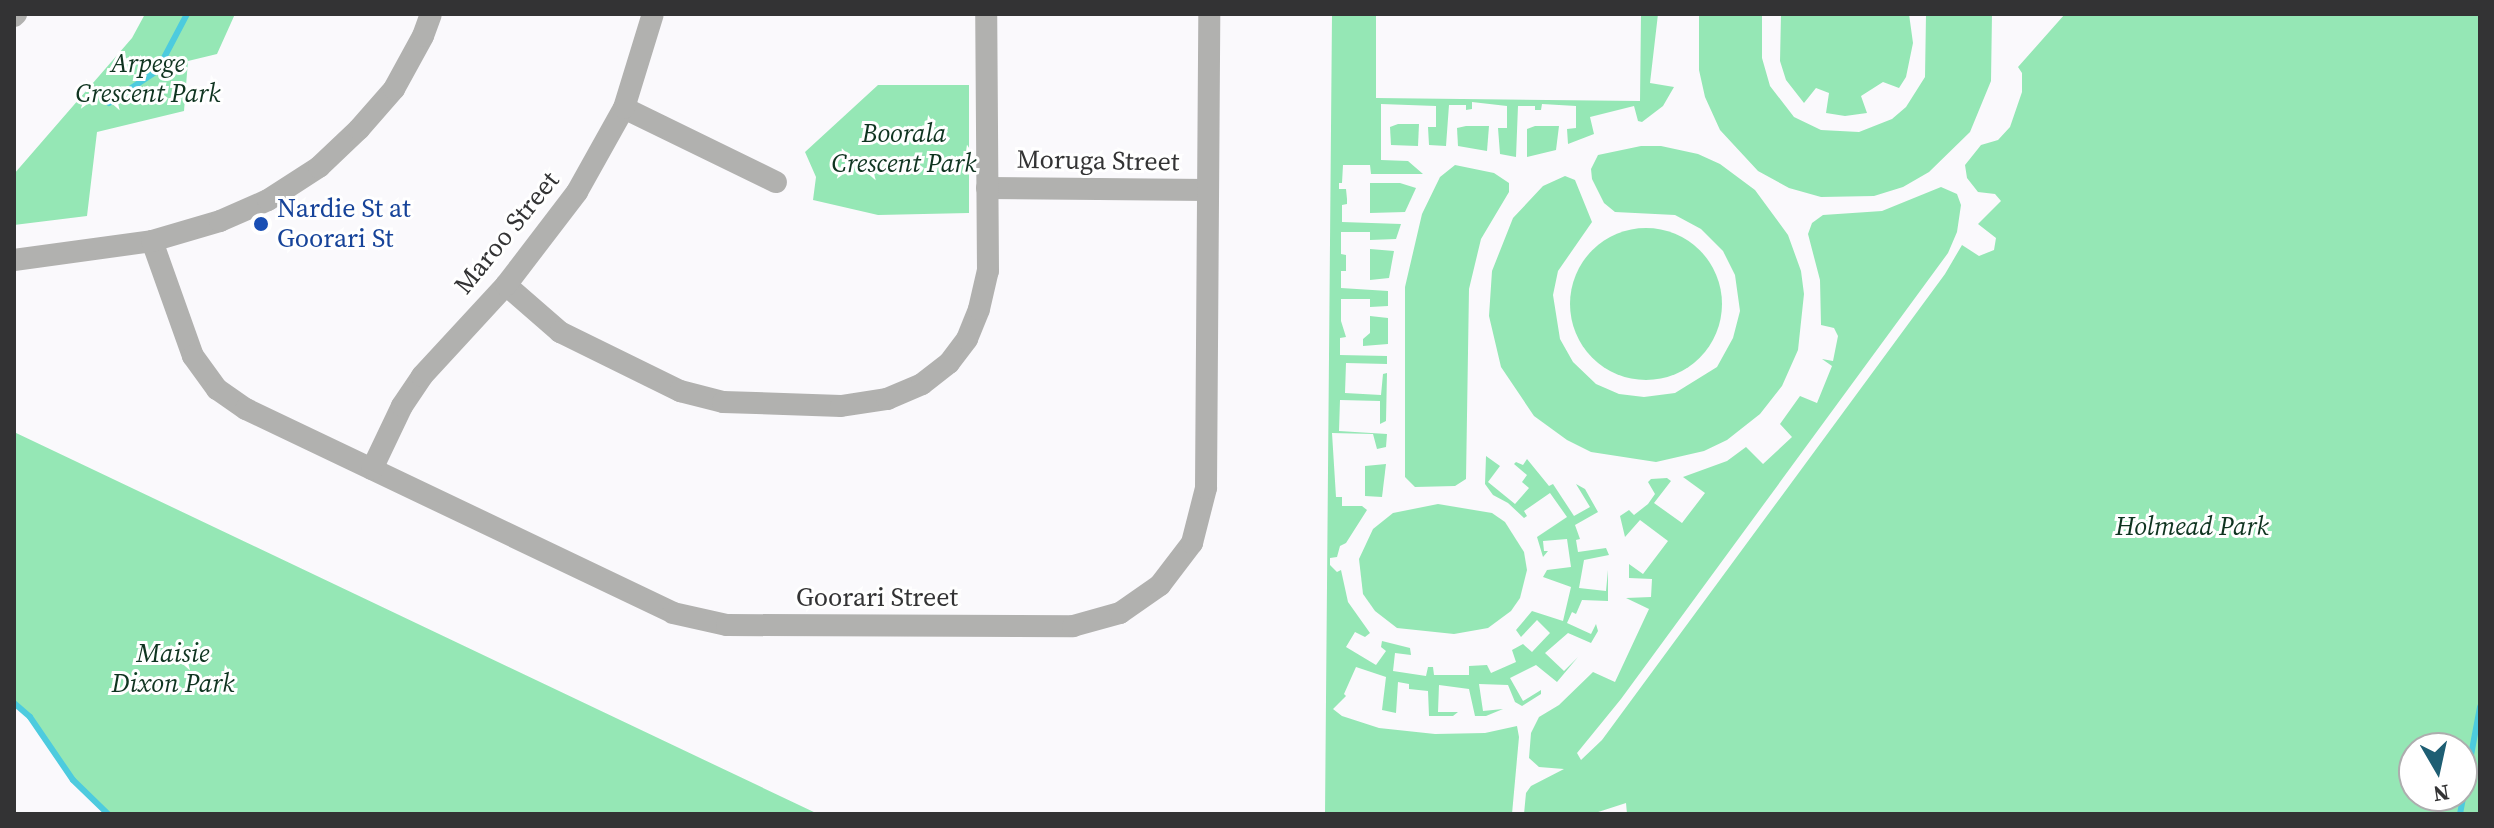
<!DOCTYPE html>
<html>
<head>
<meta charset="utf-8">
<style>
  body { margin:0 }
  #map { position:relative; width:2494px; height:828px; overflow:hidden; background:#faf9fc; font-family:"Source Serif 4",serif }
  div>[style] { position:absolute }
  .green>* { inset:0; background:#95e7b5 }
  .round { border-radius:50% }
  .stream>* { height:6px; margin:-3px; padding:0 3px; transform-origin:3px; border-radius:3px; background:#4dcbde }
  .street>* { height:22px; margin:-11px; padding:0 11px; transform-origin:11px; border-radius:11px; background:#b1b1af }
  .dots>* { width:22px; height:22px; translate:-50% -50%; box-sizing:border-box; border:4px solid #fff; border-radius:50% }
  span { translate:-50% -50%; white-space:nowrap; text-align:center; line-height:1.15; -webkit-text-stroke:6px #fff; paint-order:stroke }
  .park-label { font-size:26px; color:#0f3420; font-style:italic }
  .street-label { font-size:26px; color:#333334 }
  .transit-label { font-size:26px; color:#164399 }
  .left { translate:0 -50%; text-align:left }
  .frame { position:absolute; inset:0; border:16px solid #333334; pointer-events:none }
  .north { position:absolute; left:2398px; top:732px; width:80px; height:80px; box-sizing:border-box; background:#fff; border:2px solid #adadae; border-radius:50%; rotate:171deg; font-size:22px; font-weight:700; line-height:32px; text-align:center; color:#333334 }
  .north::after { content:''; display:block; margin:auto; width:28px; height:36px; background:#1e5e73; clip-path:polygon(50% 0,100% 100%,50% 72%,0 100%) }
</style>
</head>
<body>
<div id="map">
  <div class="green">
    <div style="clip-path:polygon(145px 14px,235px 14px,217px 54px,188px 61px,184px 111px,97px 132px,87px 216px,14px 225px,14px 174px,132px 38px)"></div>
    <div style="clip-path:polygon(1332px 14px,1376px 14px,1376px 98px,1640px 101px,1641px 14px,1658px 14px,1650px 83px,1674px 87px,1663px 106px,1642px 122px,1638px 121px,1634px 106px,1590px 117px,1594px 134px,1568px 144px,1567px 129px,1576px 128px,1576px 106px,1542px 104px,1541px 110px,1535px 110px,1535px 106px,1518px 106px,1516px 157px,1500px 154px,1498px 128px,1507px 128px,1507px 106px,1472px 102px,1472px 109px,1466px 110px,1466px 105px,1449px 105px,1446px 146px,1429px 145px,1428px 127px,1436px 127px,1436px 106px,1381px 104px,1381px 160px,1408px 161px,1423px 174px,1371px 174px,1370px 165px,1343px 165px,1342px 183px,1339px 183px,1339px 189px,1346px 189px,1347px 199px,1347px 204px,1342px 205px,1342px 222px,1401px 224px,1396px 239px,1370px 240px,1370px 232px,1341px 232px,1341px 254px,1346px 255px,1346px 271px,1341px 271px,1341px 288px,1388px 291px,1388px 306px,1370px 307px,1370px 299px,1341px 299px,1341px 321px,1346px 337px,1340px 338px,1340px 355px,1387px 356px,1387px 364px,1346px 363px,1345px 393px,1381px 395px,1383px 374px,1387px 373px,1386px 421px,1380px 424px,1380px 401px,1340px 400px,1339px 431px,1387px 434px,1386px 447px,1377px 449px,1373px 434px,1332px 433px,1336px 497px,1342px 497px,1342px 506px,1362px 506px,1367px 510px,1346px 543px,1340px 546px,1337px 557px,1330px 558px,1330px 565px,1337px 572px,1341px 570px,1348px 602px,1370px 633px,1365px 637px,1355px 632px,1346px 647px,1376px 665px,1386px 651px,1381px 647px,1382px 641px,1410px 648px,1411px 655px,1395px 653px,1393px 671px,1426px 676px,1428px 667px,1433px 667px,1434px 675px,1469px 675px,1469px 666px,1487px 665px,1491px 673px,1516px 662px,1512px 650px,1523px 644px,1532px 652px,1550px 633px,1537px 620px,1521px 637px,1516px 630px,1532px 611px,1563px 621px,1571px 587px,1543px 577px,1547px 570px,1571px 567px,1567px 539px,1543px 541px,1544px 551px,1548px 551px,1543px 557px,1537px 537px,1567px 517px,1550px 493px,1524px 511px,1527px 516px,1524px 518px,1508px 503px,1493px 495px,1485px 484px,1486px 456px,1500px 466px,1488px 482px,1515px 504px,1529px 488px,1522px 482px,1527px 475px,1514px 464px,1516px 462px,1523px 465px,1527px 459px,1549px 486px,1553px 484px,1574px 516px,1590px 507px,1576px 484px,1585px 489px,1598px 512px,1575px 525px,1580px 539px,1576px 540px,1578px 552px,1606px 548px,1609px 555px,1584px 560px,1579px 588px,1606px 591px,1608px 570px,1608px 601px,1582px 600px,1576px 614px,1572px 612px,1567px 623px,1591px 634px,1596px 624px,1598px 631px,1591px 643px,1568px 633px,1545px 653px,1564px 671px,1578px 657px,1557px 682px,1536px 665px,1510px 678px,1523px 701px,1541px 690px,1541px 694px,1522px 706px,1515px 702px,1508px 685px,1479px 684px,1483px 711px,1503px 709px,1486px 716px,1475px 716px,1469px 689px,1439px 685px,1438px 712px,1458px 712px,1453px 716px,1429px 716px,1428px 691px,1409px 689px,1409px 684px,1398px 682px,1396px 713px,1382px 710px,1386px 677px,1356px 667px,1344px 694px,1346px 696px,1333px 709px,1342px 716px,1379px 728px,1435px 734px,1485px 733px,1517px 726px,1519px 737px,1512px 814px,1325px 814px)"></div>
    <div style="clip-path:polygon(1699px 14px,1762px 14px,1762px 58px,1770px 86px,1794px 117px,1821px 130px,1859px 132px,1892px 119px,1906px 107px,1925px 77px,1926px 14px,1992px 14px,1991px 81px,1970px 132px,1929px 172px,1903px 187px,1874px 196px,1821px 197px,1789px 188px,1758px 171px,1720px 130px,1705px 97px,1699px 70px)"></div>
    <div style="clip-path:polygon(1781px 14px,1909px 14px,1913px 43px,1906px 77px,1899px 88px,1883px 82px,1861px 96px,1867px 113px,1845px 116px,1826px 113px,1829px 93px,1816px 88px,1804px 103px,1786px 80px,1780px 61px)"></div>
    <div style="clip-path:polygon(evenodd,2065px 14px,2480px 14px,2480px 814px,1627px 814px,1626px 803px,1592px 814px,1524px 814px,1526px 793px,1531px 786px,1564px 769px,1539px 767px,1529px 758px,1531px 733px,1539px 717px,1559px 705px,1593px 672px,1615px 682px,1649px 609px,1626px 598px,1651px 597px,1652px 579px,1629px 578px,1629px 564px,1643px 574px,1668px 541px,1640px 520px,1625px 537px,1620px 516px,1629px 510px,1634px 515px,1648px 504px,1655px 494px,1648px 482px,1651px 479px,1667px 478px,1671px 481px,1654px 503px,1682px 523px,1705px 493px,1683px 477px,1727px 461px,1746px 447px,1763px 464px,1792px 437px,1780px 424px,1800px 396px,1817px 403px,1832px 366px,1822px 359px,1833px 361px,1838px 336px,1834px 328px,1821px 325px,1820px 280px,1808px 234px,1812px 223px,1823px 215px,1882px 211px,1941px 187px,1957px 194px,1961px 205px,1957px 232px,1948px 253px,1621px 699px,1577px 753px,1581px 760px,1602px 740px,1945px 274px,1962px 245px,1979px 256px,1994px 250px,1996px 238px,1978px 224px,2001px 201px,1995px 194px,1978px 192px,1967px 178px,1965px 165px,1981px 145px,1998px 140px,2010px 127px,2022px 92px,2022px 73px,2018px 67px,2065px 14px,2414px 748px,2462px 748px,2462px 796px,2414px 796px,2414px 748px)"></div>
    <div style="clip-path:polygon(878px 85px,969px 85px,969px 213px,878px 215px,813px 200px,816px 177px,805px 152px)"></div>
    <div style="clip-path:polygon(1398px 124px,1419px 124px,1418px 146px,1391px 145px,1390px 127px)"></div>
    <div style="clip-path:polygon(1466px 126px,1489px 126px,1487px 151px,1458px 146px,1457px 128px)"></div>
    <div style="clip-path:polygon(1535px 126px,1559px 126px,1556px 150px,1527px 157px,1527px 129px)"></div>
    <div style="clip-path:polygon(1641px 146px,1661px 146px,1698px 154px,1720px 164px,1755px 190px,1788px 235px,1801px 271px,1804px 294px,1798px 350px,1782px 386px,1760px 414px,1727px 440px,1704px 451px,1656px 462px,1591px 452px,1567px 440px,1534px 416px,1501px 367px,1489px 316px,1492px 271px,1513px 218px,1543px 186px,1565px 176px,1575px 180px,1592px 222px,1558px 271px,1553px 295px,1560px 339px,1573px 362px,1596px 384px,1619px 394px,1644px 397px,1675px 393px,1717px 367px,1733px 338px,1740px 311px,1735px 275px,1723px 251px,1701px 229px,1675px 215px,1615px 212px,1604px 203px,1592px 179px,1591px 169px,1598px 155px)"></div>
    <div style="clip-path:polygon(1455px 165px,1494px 173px,1509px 183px,1509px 192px,1481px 239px,1469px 289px,1466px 479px,1455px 486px,1415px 487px,1405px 477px,1405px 287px,1422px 214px,1440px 177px)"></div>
    <div style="clip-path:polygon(1370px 183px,1400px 183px,1416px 188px,1405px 212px,1370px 213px)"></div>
    <div class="round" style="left:1570px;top:228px;width:152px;height:152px"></div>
    <div style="clip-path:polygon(1370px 249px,1394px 251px,1389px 278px,1370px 280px)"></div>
    <div style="clip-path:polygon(1370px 316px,1388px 318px,1388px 344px,1363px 346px,1363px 339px,1370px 333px)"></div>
    <div style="clip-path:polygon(14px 432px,818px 814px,108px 814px,73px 780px,30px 717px,14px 703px)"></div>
    <div style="clip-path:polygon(1386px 464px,1382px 497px,1365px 496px,1365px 466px)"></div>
    <div style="clip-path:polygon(1438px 504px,1492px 513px,1505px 522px,1524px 552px,1527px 570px,1520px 598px,1511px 611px,1488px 628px,1454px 634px,1397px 628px,1375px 611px,1363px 594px,1359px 559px,1373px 529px,1393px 513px)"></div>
  </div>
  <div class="stream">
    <div style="left:109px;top:103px;width:58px;rotate:-33.7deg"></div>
    <div style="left:157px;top:71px;width:64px;rotate:-62.2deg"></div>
    <div style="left:14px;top:703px;width:21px;rotate:41deg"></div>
    <div style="left:30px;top:717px;width:76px;rotate:55.7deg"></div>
    <div style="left:73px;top:780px;width:49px;rotate:44.2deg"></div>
    <div style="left:2460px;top:814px;width:109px;rotate:-79.4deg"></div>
  </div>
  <div class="street">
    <div style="left:14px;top:16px;width:3px;rotate:-45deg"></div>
    <div style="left:624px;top:108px;width:169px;rotate:26deg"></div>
    <div style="left:987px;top:188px;width:221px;rotate:0.5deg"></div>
    <div style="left:152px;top:241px;width:122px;rotate:70.4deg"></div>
    <div style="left:193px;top:356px;width:41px;rotate:54deg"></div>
    <div style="left:217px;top:389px;width:35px;rotate:35deg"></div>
    <div style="left:246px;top:409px;width:473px;rotate:25.5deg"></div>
    <div style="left:673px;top:613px;width:55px;rotate:12.5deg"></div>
    <div style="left:727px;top:625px;width:346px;rotate:0.2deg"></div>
    <div style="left:1073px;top:626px;width:49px;rotate:-15.5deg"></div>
    <div style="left:1120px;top:613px;width:49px;rotate:-35deg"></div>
    <div style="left:1160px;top:585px;width:53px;rotate:-52.7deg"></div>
    <div style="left:1192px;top:543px;width:57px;rotate:-75.7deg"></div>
    <div style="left:1206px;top:488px;width:474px;rotate:-89.6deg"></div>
    <div style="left:14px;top:260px;width:139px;rotate:-7.8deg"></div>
    <div style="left:152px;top:241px;width:71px;rotate:-16.4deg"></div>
    <div style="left:220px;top:221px;width:52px;rotate:-23.6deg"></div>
    <div style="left:268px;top:200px;width:61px;rotate:-32.9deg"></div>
    <div style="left:319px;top:167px;width:55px;rotate:-43.5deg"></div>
    <div style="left:359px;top:129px;width:53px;rotate:-48.8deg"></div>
    <div style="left:394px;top:89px;width:60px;rotate:-61.3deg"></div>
    <div style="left:423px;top:36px;width:23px;rotate:-70deg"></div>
    <div style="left:506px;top:285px;width:72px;rotate:41deg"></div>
    <div style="left:560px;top:332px;width:134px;rotate:26.2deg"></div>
    <div style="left:680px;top:391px;width:44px;rotate:14.3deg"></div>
    <div style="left:723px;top:402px;width:118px;rotate:1.9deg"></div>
    <div style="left:841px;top:406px;width:47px;rotate:-8.7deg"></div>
    <div style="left:887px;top:399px;width:38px;rotate:-23deg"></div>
    <div style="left:922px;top:384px;width:34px;rotate:-38deg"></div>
    <div style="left:949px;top:363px;width:30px;rotate:-53deg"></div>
    <div style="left:967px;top:339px;width:32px;rotate:-68deg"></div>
    <div style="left:979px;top:309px;width:39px;rotate:-77deg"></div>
    <div style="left:988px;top:271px;width:257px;rotate:-90.4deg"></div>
    <div style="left:372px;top:469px;width:70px;rotate:-64.5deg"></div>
    <div style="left:402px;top:406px;width:36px;rotate:-56deg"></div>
    <div style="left:422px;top:376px;width:124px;rotate:-47.3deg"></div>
    <div style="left:506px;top:285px;width:117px;rotate:-52.6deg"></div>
    <div style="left:577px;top:192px;width:96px;rotate:-60.8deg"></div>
    <div style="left:624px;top:108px;width:98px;rotate:-72.9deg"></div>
  </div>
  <div class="dots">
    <div style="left:261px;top:224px;background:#1a4fb4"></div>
  </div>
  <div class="park-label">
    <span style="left:148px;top:79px">Arpege<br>Crescent Park</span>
    <span style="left:904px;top:149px">Boorala<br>Crescent Park</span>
    <span style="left:2192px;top:527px">Holmead Park</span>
    <span style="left:173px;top:669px">Maisie<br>Dixon Park</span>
  </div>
  <div class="street-label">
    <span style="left:1098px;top:161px;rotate:1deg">Moruga Street</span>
    <span style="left:507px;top:233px;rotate:-51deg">Maroo Street</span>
    <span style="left:877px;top:598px">Goorari Street</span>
  </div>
  <div class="transit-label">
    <span class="left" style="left:277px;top:224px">Nardie St at<br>Goorari St</span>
  </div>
  <div class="frame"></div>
  <div class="north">N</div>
</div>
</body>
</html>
